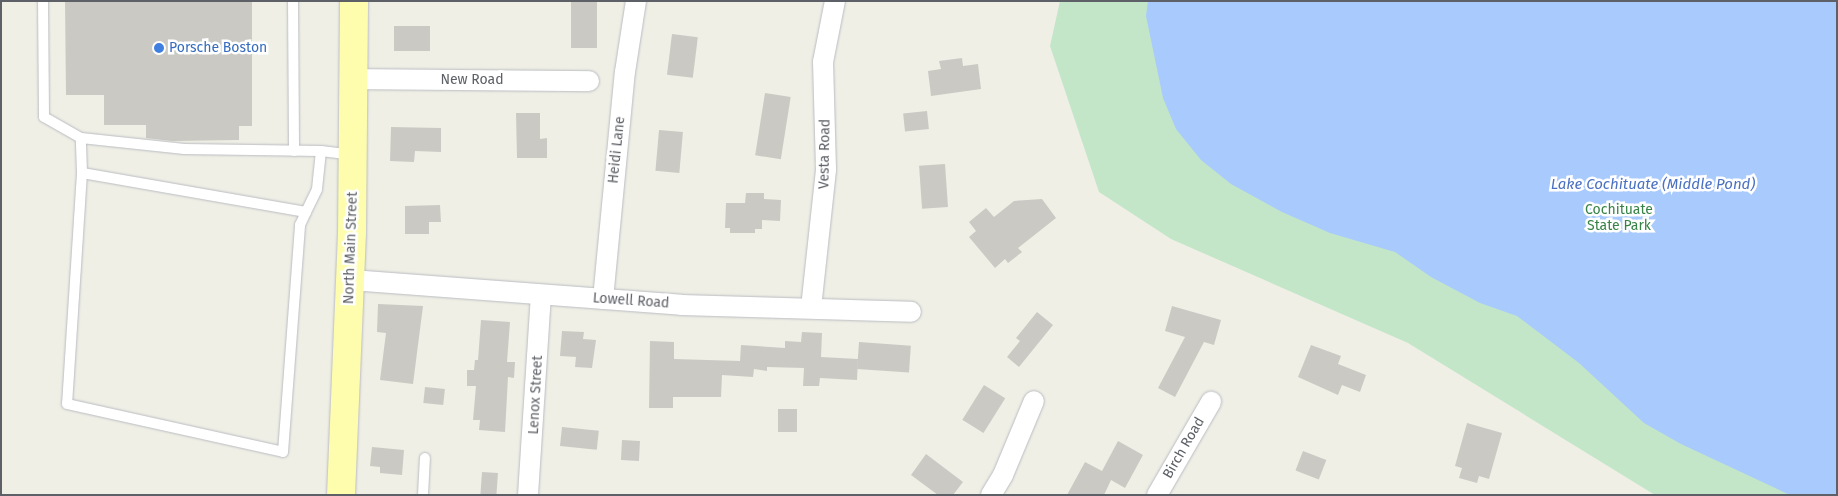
<!DOCTYPE html>
<html>
<head>
<meta charset="utf-8">
<style>
  body { margin:0 }
  #map { position:relative; width:1838px; height:496px; overflow:hidden; background:#efefe6; font-family:"Fira Sans",sans-serif }
  div>[style] { position:absolute }
  .green>* { inset:0; background:#c3e6c9 }
  .water>* { inset:0; background:#a8cafd }
  .building>* { inset:0; background:#cac9c3; transform-origin:0 0 }
  .roads { filter:drop-shadow(0 0 1px #babcc1) drop-shadow(0 0 1px #babcc1) }
  .lane>* { height:10px; margin:-5px; padding:0 5px; transform-origin:5px; border-radius:5px; background:#fff }
  .street>* { height:20px; margin:-10px; padding:0 10px; transform-origin:10px; border-radius:10px; background:#fff }
  .primary>* { height:28px; margin:-14px; padding:0 14px; transform-origin:14px; border-radius:14px; background:#fdfdad }
  .dots>* { width:14px; height:14px; translate:-50% -50%; box-sizing:border-box; border:2px solid #fff; border-radius:50% }
  span { translate:-50% -50%; white-space:nowrap; text-align:center; line-height:1.15; -webkit-text-stroke:5px #fff; paint-order:stroke }
  .shop-label { font-size:14px; color:#366cbe }
  .left { translate:0 -50%; text-align:left }
  .street-label { font-size:14px; color:#5d6066 }
  .park-label { font-size:14px; color:#378347 }
  .water-label { font-size:15px; color:#4a70c1; font-style:italic }
  .frame { position:absolute; inset:0; border:2px solid #5d6066; pointer-events:none }
</style>
</head>
<body>
<div id="map">
  <div class="green">
    <div style="clip-path:polygon(1060px 1px,1837px 1px,1837px 495px,1655px 495px,1408px 343px,1171px 239px,1099px 192px,1050px 46px)"></div>
  </div>
  <div class="water">
    <div style="clip-path:polygon(1148px 1px,1837px 1px,1837px 495px,1790px 495px,1681px 444px,1644px 423px,1579px 363px,1517px 316px,1480px 303px,1431px 277px,1395px 252px,1330px 233px,1282px 212px,1231px 184px,1201px 160px,1176px 129px,1163px 98px,1146px 16px)"></div>
  </div>
  <div class="building">
    <div style="clip-path:polygon(65px 1px,252px 1px,252px 126px,239px 126px,239px 140px,172px 141px,146px 138px,146px 125px,104px 125px,104px 95px,66px 95px)"></div>
    <div style="left:571px;top:1px;width:26px;height:47px"></div>
    <div style="left:394px;top:26px;width:36px;height:25px"></div>
    <div style="left:672px;top:34px;width:26px;height:41px;rotate:7deg"></div>
    <div style="clip-path:polygon(962px 58px,963px 66px,978px 64px,981px 89px,931px 96px,928px 71px,941px 69px,939px 61px)"></div>
    <div style="left:765px;top:93px;width:26px;height:63px;rotate:9deg"></div>
    <div style="left:927px;top:111px;width:18px;height:24px;rotate:84deg"></div>
    <div style="clip-path:polygon(516px 113px,540px 113px,540px 139px,547px 138px,547px 158px,517px 158px)"></div>
    <div style="clip-path:polygon(391px 127px,441px 128px,441px 152px,415px 151px,414px 162px,390px 161px)"></div>
    <div style="left:659px;top:130px;width:24px;height:41px;rotate:5deg"></div>
    <div style="left:945px;top:164px;width:43px;height:26px;rotate:86deg"></div>
    <div style="clip-path:polygon(746px 193px,764px 193px,764px 199px,781px 200px,780px 221px,762px 220px,762px 229px,755px 229px,755px 233px,730px 233px,730px 228px,725px 228px,726px 203px,745px 203px)"></div>
    <div style="clip-path:polygon(1042px 199px,1056px 218px,1018px 248px,1022px 252px,1008px 263px,1005px 259px,995px 268px,969px 237px,976px 231px,969px 222px,986px 208px,994px 217px,1014px 201px)"></div>
    <div style="clip-path:polygon(440px 205px,441px 222px,429px 222px,429px 234px,405px 234px,405px 206px)"></div>
    <div style="clip-path:polygon(378px 304px,423px 306px,413px 384px,380px 380px,386px 333px,377px 332px)"></div>
    <div style="clip-path:polygon(1172px 306px,1221px 320px,1214px 345px,1204px 342px,1175px 397px,1158px 388px,1185px 337px,1165px 331px)"></div>
    <div style="clip-path:polygon(1037px 312px,1053px 325px,1019px 367px,1007px 357px,1020px 341px,1016px 338px)"></div>
    <div style="clip-path:polygon(481px 320px,510px 322px,507px 362px,515px 362px,514px 378px,508px 377px,505px 432px,479px 430px,480px 420px,473px 420px,476px 386px,467px 386px,467px 370px,474px 370px,475px 360px,478px 360px)"></div>
    <div style="clip-path:polygon(562px 331px,584px 332px,583px 339px,596px 340px,592px 368px,575px 367px,576px 357px,560px 356px)"></div>
    <div style="clip-path:polygon(802px 332px,822px 333px,821px 357px,858px 359px,857px 380px,820px 378px,819px 386px,803px 386px,804px 368px,767px 367px,767px 371px,754px 369px,753px 377px,722px 375px,721px 397px,673px 397px,673px 408px,649px 408px,650px 341px,674px 342px,674px 359px,740px 361px,741px 345px,785px 348px,785px 341px,801px 342px)"></div>
    <div style="left:859px;top:342px;width:52px;height:27px;rotate:4deg"></div>
    <div style="clip-path:polygon(1311px 345px,1341px 356px,1338px 364px,1366px 375px,1360px 392px,1342px 385px,1338px 395px,1298px 377px)"></div>
    <div style="left:984px;top:385px;width:25px;height:41px;rotate:32deg"></div>
    <div style="left:425px;top:387px;width:20px;height:16px;rotate:6deg"></div>
    <div style="left:778px;top:409px;width:19px;height:23px"></div>
    <div style="clip-path:polygon(1467px 423px,1502px 433px,1489px 479px,1479px 476px,1477px 483px,1459px 478px,1462px 468px,1455px 466px)"></div>
    <div style="left:562px;top:427px;width:37px;height:19px;rotate:6deg"></div>
    <div style="left:622px;top:440px;width:18px;height:20px;rotate:3deg"></div>
    <div style="clip-path:polygon(1118px 441px,1143px 455px,1125px 488px,1111px 480px,1104px 495px,1067px 495px,1085px 462px,1102px 471px)"></div>
    <div style="clip-path:polygon(372px 447px,404px 450px,402px 475px,380px 473px,380px 467px,370px 466px)"></div>
    <div style="left:1303px;top:451px;width:25px;height:21px;rotate:21deg"></div>
    <div style="clip-path:polygon(926px 454px,963px 482px,953px 495px,938px 495px,911px 475px)"></div>
    <div style="left:482px;top:472px;width:16px;height:23px;rotate:4deg"></div>
  </div>
  <div class="roads">
    <div class="lane">
      <div style="left:43px;top:1px;width:116px;rotate:89.5deg"></div>
      <div style="left:44px;top:117px;width:43px;rotate:29.6deg"></div>
      <div style="left:293px;top:1px;width:150px;rotate:89.6deg"></div>
      <div style="left:82px;top:173px;width:35px;rotate:-92deg"></div>
      <div style="left:81px;top:138px;width:104px;rotate:6.1deg"></div>
      <div style="left:184px;top:149px;width:137px;rotate:0.8deg"></div>
      <div style="left:306px;top:212px;width:227px;rotate:-170.1deg"></div>
      <div style="left:82px;top:173px;width:231px;rotate:93.7deg"></div>
      <div style="left:67px;top:404px;width:221px;rotate:12.5deg"></div>
      <div style="left:283px;top:452px;width:228px;rotate:-85.7deg"></div>
      <div style="left:300px;top:225px;width:14px;rotate:-65deg"></div>
      <div style="left:306px;top:212px;width:25px;rotate:-64deg"></div>
      <div style="left:317px;top:189px;width:38px;rotate:-84deg"></div>
      <div style="left:321px;top:151px;width:31px;rotate:7deg"></div>
      <div style="left:423px;top:495px;width:37px;rotate:-87deg"></div>
    </div>
    <div class="street">
      <div style="left:354px;top:79px;width:235px;rotate:0.5deg"></div>
      <div style="left:351px;top:280px;width:331px;rotate:4.3deg"></div>
      <div style="left:681px;top:305px;width:230px;rotate:1.7deg"></div>
      <div style="left:603px;top:299px;width:228px;rotate:-84.5deg"></div>
      <div style="left:625px;top:72px;width:72px;rotate:-81.2deg"></div>
      <div style="left:811px;top:308px;width:140px;rotate:-83.8deg"></div>
      <div style="left:826px;top:169px;width:107px;rotate:-91.6deg"></div>
      <div style="left:823px;top:62px;width:62px;rotate:-78.9deg"></div>
      <div style="left:528px;top:495px;width:200px;rotate:-86.3deg"></div>
      <div style="left:991px;top:495px;width:23px;rotate:-59deg"></div>
      <div style="left:1003px;top:475px;width:80px;rotate:-67.3deg"></div>
      <div style="left:1157px;top:495px;width:108px;rotate:-59.9deg"></div>
    </div>
    <div class="primary">
      <div style="left:341px;top:495px;width:262px;rotate:-87.6deg"></div>
      <div style="left:352px;top:233px;width:232px;rotate:-89.5deg"></div>
    </div>
  </div>
  <div class="dots">
    <div style="left:159px;top:48px;background:#3f7fe0"></div>
  </div>
  <div class="shop-label">
    <span class="left" style="left:169px;top:48px">Porsche Boston</span>
  </div>
  <div class="street-label">
    <span style="left:472px;top:80px">New Road</span>
    <span style="left:617px;top:150px;rotate:-84deg">Heidi Lane</span>
    <span style="left:825px;top:154px;rotate:-89deg">Vesta Road</span>
    <span style="left:351px;top:248px;rotate:-88deg">North Main Street</span>
    <span style="left:631px;top:301px;rotate:4deg">Lowell Road</span>
    <span style="left:536px;top:395px;rotate:-87deg">Lenox Street</span>
    <span style="left:1184px;top:448px;rotate:-60deg">Birch Road</span>
  </div>
  <div class="park-label">
    <span style="left:1619px;top:218px">Cochituate<br>State Park</span>
  </div>
  <div class="water-label">
    <span style="left:1653px;top:185px">Lake Cochituate (Middle Pond)</span>
  </div>
  <div class="frame"></div>
</div>
</body>
</html>
